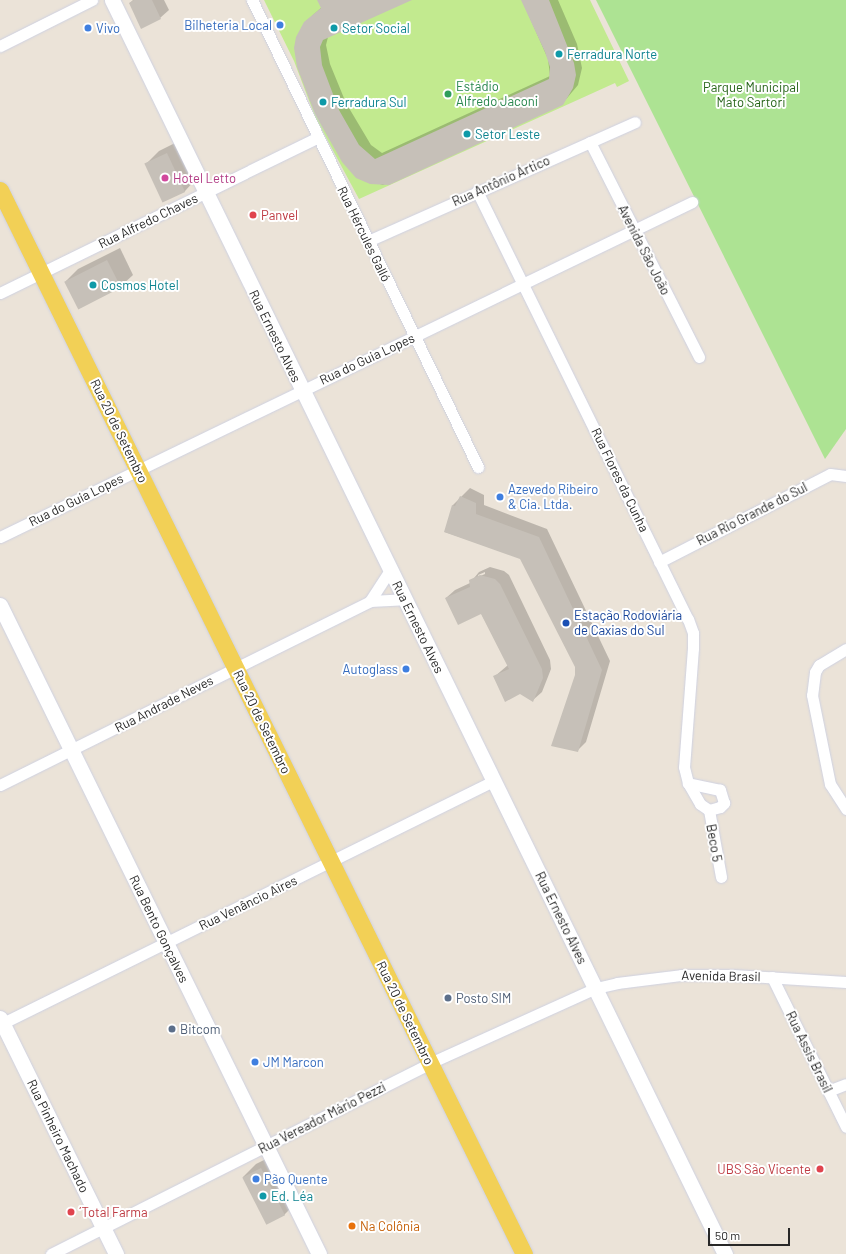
<!DOCTYPE html>
<html>
<head>
<meta charset="utf-8">
<style>
  body { margin:0 }
  #map { position:relative; width:846px; height:1254px; overflow:hidden; background:#ebe3d8; font-family:Barlow,sans-serif }
  div>[style] { position:absolute }
  .green>* { inset:0; background:#ade393 }
  .pitch>* { inset:0; background:#c2ea8f }
  .shadow>* { inset:0; background:#0003 }
  .building>* { inset:0; background:#c6c0b8; transform-origin:0 0 }
  .roads { filter:drop-shadow(0 0 1px #ced1e1) drop-shadow(0 0 1px #ced1e1) }
  .street>* { height:11px; margin:-5.5px; padding:0 5.5px; transform-origin:5.5px; border-radius:5.5px; background:#fff }
  .secondary>* { height:15px; margin:-7.5px; padding:0 7.5px; transform-origin:7.5px; border-radius:7.5px; background:#fff }
  .primary>* { height:17px; margin:-8.5px; padding:0 8.5px; transform-origin:8.5px; border-radius:8.5px; background:#f2d056 }
  .dots>* { width:11px; height:11px; translate:-50% -50%; box-sizing:border-box; border:2px solid #fff; border-radius:50% }
  span { translate:-50% -50%; white-space:nowrap; text-align:center; line-height:1.15; -webkit-text-stroke:4px #fff; paint-order:stroke }
  .shop-label { font-size:13px; color:#366cbe }
  .right { translate:-100% -50%; text-align:right }
  .left { translate:0 -50%; text-align:left }
  .culture-label { font-size:13px; color:#0d838f }
  .leisure-label { font-size:13px; color:#27864d }
  .park-label { font-size:13px; color:#266418 }
  .hotel-label { font-size:13px; color:#b23c85 }
  .street-label { font-size:13px; color:#282828 }
  .health-label { font-size:13px; color:#be3a42 }
  .transit-label { font-size:13px; color:#164399 }
  .service-label { font-size:13px; color:#4e5e75 }
  .food-label { font-size:13px; color:#c56008 }
  .scale { position:absolute; left:708px; top:1228px; width:82px; height:18px; box-sizing:border-box; border:2px solid #282828; border-top:0; padding-left:5px; font-size:12px; line-height:14px; white-space:nowrap; color:#282828; -webkit-text-stroke:3px #fff; paint-order:stroke }
</style>
</head>
<body>
<div id="map">
  <div class="green">
    <div style="clip-path:polygon(596px 0,846px 0,846px 429px,825px 459px)"></div>
  </div>
  <div class="pitch">
    <div style="clip-path:polygon(264px 0,590px 0,629px 81px,617px 87px,615px 83px,359px 199px,316px 119px,294px 61px)"></div>
  </div>
  <div class="shadow">
    <div style="clip-path:polygon(133px 0,164px 0,169px 10px,160px 18px,130px 3px)"></div>
    <div style="clip-path:polygon(319px 0,410px 0,328px 37px,326px 45px,330px 64px,346px 103px,371px 145px,382px 153px,550px 76px,548px 59px,522px 0,558px 0,577px 44px,582px 68px,578px 85px,562px 104px,383px 185px,357px 177px,304px 23px,322px 7px)"></div>
    <div style="clip-path:polygon(179px 141px,197px 178px,185px 191px,164px 201px,146px 164px,159px 151px)"></div>
    <div style="clip-path:polygon(120px 248px,133px 275px,120px 287px,66px 281px,78px 269px)"></div>
    <div style="clip-path:polygon(470px 488px,484px 495px,484px 505px,547px 529px,610px 661px,586px 742px,578px 750px,576px 667px,521px 558px,445px 532px,453px 505px)"></div>
    <div style="clip-path:polygon(evenodd,490px 567px,504px 571px,509px 575px,550px 660px,551px 669px,542px 692px,533px 700px,494px 677px,508px 665px,481px 613px,446px 598px,455px 590px,470px 583px,479px 572px,490px 567px,485px 572px,485px 574px,478px 577px,478px 575px,485px 572px)"></div>
    <div style="clip-path:polygon(274px 1155px,297px 1202px,284px 1215px,243px 1177px,256px 1164px)"></div>
  </div>
  <div class="building">
    <div style="clip-path:polygon(134px 0,152px 0,161px 19px,141px 29px,129px 3px)"></div>
    <div style="clip-path:polygon(317px 0,412px 0,323px 40px,320px 47px,322px 65px,339px 110px,359px 145px,375px 159px,549px 79px,550px 67px,545px 52px,521px 0,549px 0,574px 63px,576px 75px,573px 88px,563px 105px,389px 185px,370px 184px,356px 178px,342px 162px,315px 114px,297px 67px,294px 48px,296px 37px,304px 22px,321px 8px)"></div>
    <div style="left:167px;top:153px;width:43px;height:25px;rotate:65deg"></div>
    <div style="left:107px;top:260px;width:31px;height:48px;rotate:63deg"></div>
    <div style="clip-path:polygon(460px 496px,476px 503px,476px 514px,539px 537px,602px 670px,578px 752px,551px 746px,575px 675px,575px 667px,520px 559px,444px 532px,452px 505px,455px 506px)"></div>
    <div style="clip-path:polygon(480px 575px,495px 579px,500px 584px,542px 669px,543px 678px,533px 702px,520px 694px,505px 702px,493px 676px,509px 669px,481px 614px,458px 625px,445px 598px,470px 587px,469px 580px)"></div>
    <div style="left:261px;top:1168px;width:53px;height:21px;rotate:63deg"></div>
  </div>
  <div class="roads">
    <div class="street">
      <div style="left:252px;top:0;width:519px;rotate:64.18deg"></div>
      <div style="left:0;top:46px;width:103px;rotate:-26.6deg"></div>
      <div style="left:590px;top:142px;width:241px;rotate:63.1deg"></div>
      <div style="left:477px;top:191px;width:477px;rotate:63.8deg"></div>
      <div style="left:688px;top:619px;width:15px;rotate:70deg"></div>
      <div style="left:693px;top:633px;width:15px;rotate:90deg"></div>
      <div style="left:693px;top:648px;width:119px;rotate:94.3deg"></div>
      <div style="left:684px;top:767px;width:16px;rotate:76deg"></div>
      <div style="left:688px;top:783px;width:24px;rotate:60deg"></div>
      <div style="left:700px;top:804px;width:11px;rotate:34deg"></div>
      <div style="left:709px;top:810px;width:11px;rotate:-15deg"></div>
      <div style="left:720px;top:807px;width:6px;rotate:-45deg"></div>
      <div style="left:724px;top:803px;width:14px;rotate:-107deg"></div>
      <div style="left:720px;top:790px;width:33px;rotate:-168deg"></div>
      <div style="left:368px;top:241px;width:292px;rotate:-24deg"></div>
      <div style="left:0;top:293px;width:353px;rotate:-26.1deg"></div>
      <div style="left:0;top:537px;width:769px;rotate:-25.83deg"></div>
      <div style="left:659px;top:562px;width:192px;rotate:-27.2deg"></div>
      <div style="left:830px;top:474px;width:16px;rotate:7deg"></div>
      <div style="left:370px;top:601px;width:34px;rotate:-3deg"></div>
      <div style="left:846px;top:649px;width:31px;rotate:149deg"></div>
      <div style="left:819px;top:665px;width:8px;rotate:120deg"></div>
      <div style="left:815px;top:672px;width:23px;rotate:97deg"></div>
      <div style="left:812px;top:695px;width:91px;rotate:78.6deg"></div>
      <div style="left:830px;top:784px;width:30px;rotate:57deg"></div>
      <div style="left:0;top:785px;width:413px;rotate:-26.4deg"></div>
      <div style="left:370px;top:601px;width:37px;rotate:-57deg"></div>
      <div style="left:709px;top:810px;width:68px;rotate:79.8deg"></div>
      <div style="left:772px;top:977px;width:167px;rotate:63.7deg"></div>
      <div style="left:3px;top:1023px;width:547px;rotate:-26.28deg"></div>
      <div style="left:828px;top:1091px;width:19px;rotate:-21deg"></div>
      <div style="left:51px;top:1254px;width:424px;rotate:-26.7deg"></div>
      <div style="left:430px;top:1063px;width:182px;rotate:-24.3deg"></div>
      <div style="left:596px;top:988px;width:22px;rotate:-13deg"></div>
      <div style="left:617px;top:983px;width:64px;rotate:-7.1deg"></div>
      <div style="left:681px;top:975px;width:52px"></div>
      <div style="left:733px;top:975px;width:113px;rotate:3.5deg"></div>
    </div>
    <div class="secondary">
      <div style="left:112px;top:0;width:1396px;rotate:63.95deg"></div>
      <div style="left:0;top:605px;width:723px;rotate:63.82deg"></div>
      <div style="left:0;top:1018px;width:263px;rotate:63.8deg"></div>
    </div>
    <div class="primary">
      <div style="left:0;top:190px;width:1186px;rotate:63.78deg"></div>
    </div>
  </div>
  <div class="dots">
    <div style="left:280px;top:25px;background:#3f7fe0"></div>
    <div style="left:88px;top:28px;background:#3f7fe0"></div>
    <div style="left:334px;top:28px;background:#0f9aa8"></div>
    <div style="left:559px;top:54px;background:#0f9aa8"></div>
    <div style="left:448px;top:94px;background:#2e9e5b"></div>
    <div style="left:323px;top:102px;background:#0f9aa8"></div>
    <div style="left:467px;top:134px;background:#0f9aa8"></div>
    <div style="left:165px;top:178px;background:#d1479c"></div>
    <div style="left:253px;top:215px;background:#e0444e"></div>
    <div style="left:93px;top:285px;background:#0f9aa8"></div>
    <div style="left:500px;top:497px;background:#3f7fe0"></div>
    <div style="left:566px;top:623px;background:#1a4fb4"></div>
    <div style="left:406px;top:669px;background:#3f7fe0"></div>
    <div style="left:448px;top:998px;background:#5c6f8a"></div>
    <div style="left:172px;top:1029px;background:#5c6f8a"></div>
    <div style="left:255px;top:1062px;background:#3f7fe0"></div>
    <div style="left:820px;top:1169px;background:#e0444e"></div>
    <div style="left:256px;top:1179px;background:#3f7fe0"></div>
    <div style="left:263px;top:1196px;background:#0f9aa8"></div>
    <div style="left:71px;top:1212px;background:#e0444e"></div>
    <div style="left:352px;top:1226px;background:#e8710a"></div>
  </div>
  <div class="shop-label">
    <span class="right" style="left:272px;top:25px">Bilheteria Local</span>
    <span class="left" style="left:96px;top:28px">Vivo</span>
    <span class="left" style="left:508px;top:497px">Azevedo Ribeiro<br>&amp; Cia. Ltda.</span>
    <span class="right" style="left:398px;top:669px">Autoglass</span>
    <span class="left" style="left:263px;top:1062px">JM Marcon</span>
    <span class="left" style="left:264px;top:1179px">Pão Quente</span>
  </div>
  <div class="culture-label">
    <span class="left" style="left:342px;top:28px">Setor Social</span>
    <span class="left" style="left:567px;top:54px">Ferradura Norte</span>
    <span class="left" style="left:331px;top:102px">Ferradura Sul</span>
    <span class="left" style="left:475px;top:134px">Setor Leste</span>
    <span class="left" style="left:101px;top:285px">Cosmos Hotel</span>
    <span class="left" style="left:271px;top:1196px">Ed. Léa</span>
  </div>
  <div class="leisure-label">
    <span class="left" style="left:456px;top:94px">Estádio<br>Alfredo Jaconi</span>
  </div>
  <div class="park-label">
    <span style="left:751px;top:95px">Parque Municipal<br>Mato Sartori</span>
  </div>
  <div class="hotel-label">
    <span class="left" style="left:173px;top:178px">Hotel Letto</span>
  </div>
  <div class="street-label">
    <span style="left:501px;top:181px;rotate:-24deg">Rua Antônio Ártico</span>
    <span style="left:148px;top:221px;rotate:-26deg">Rua Alfredo Chaves</span>
    <span style="left:364px;top:234px;rotate:64deg">Rua Hércules Galló</span>
    <span style="left:644px;top:250px;rotate:63deg">Avenida São João</span>
    <span style="left:275px;top:336px;rotate:64deg">Rua Ernesto Alves</span>
    <span style="left:367px;top:359px;rotate:-25deg">Rua do Guia Lopes</span>
    <span style="left:119px;top:431px;rotate:64deg">Rua 20 de Setembro</span>
    <span style="left:620px;top:480px;rotate:64deg">Rua Flores da Cunha</span>
    <span style="left:76px;top:500px;rotate:-26deg">Rua do Guia Lopes</span>
    <span style="left:752px;top:514px;rotate:-27deg">Rua Rio Grande do Sul</span>
    <span style="left:418px;top:627px;rotate:64deg">Rua Ernesto Alves</span>
    <span style="left:164px;top:704px;rotate:-27deg">Rua Andrade Neves</span>
    <span style="left:262px;top:722px;rotate:64deg">Rua 20 de Setembro</span>
    <span style="left:714px;top:843px;rotate:80deg">Beco 5</span>
    <span style="left:248px;top:903px;rotate:-26deg">Rua Venâncio Aires</span>
    <span style="left:561px;top:918px;rotate:64deg">Rua Ernesto Alves</span>
    <span style="left:159px;top:929px;rotate:64deg">Rua Bento Gonçalves</span>
    <span style="left:721px;top:976px;rotate:1deg">Avenida Brasil</span>
    <span style="left:405px;top:1013px;rotate:64deg">Rua 20 de Setembro</span>
    <span style="left:809px;top:1052px;rotate:64deg">Rua Assis Brasil</span>
    <span style="left:322px;top:1118px;rotate:-27deg">Rua Vereador Mário Pezzi</span>
    <span style="left:58px;top:1136px;rotate:64deg">Rua Pinheiro Machado</span>
  </div>
  <div class="health-label">
    <span class="left" style="left:261px;top:215px">Panvel</span>
    <span class="right" style="left:811px;top:1169px">UBS São Vicente</span>
    <span class="left" style="left:79px;top:1212px">´Total Farma</span>
  </div>
  <div class="transit-label">
    <span class="left" style="left:574px;top:623px">Estação Rodoviária<br>de Caxias do Sul</span>
  </div>
  <div class="service-label">
    <span class="left" style="left:456px;top:998px">Posto SIM</span>
    <span class="left" style="left:180px;top:1029px">Bitcom</span>
  </div>
  <div class="food-label">
    <span class="left" style="left:360px;top:1226px">Na Colônia</span>
  </div>
  <div class="scale">50 m</div>
</div>
</body>
</html>
